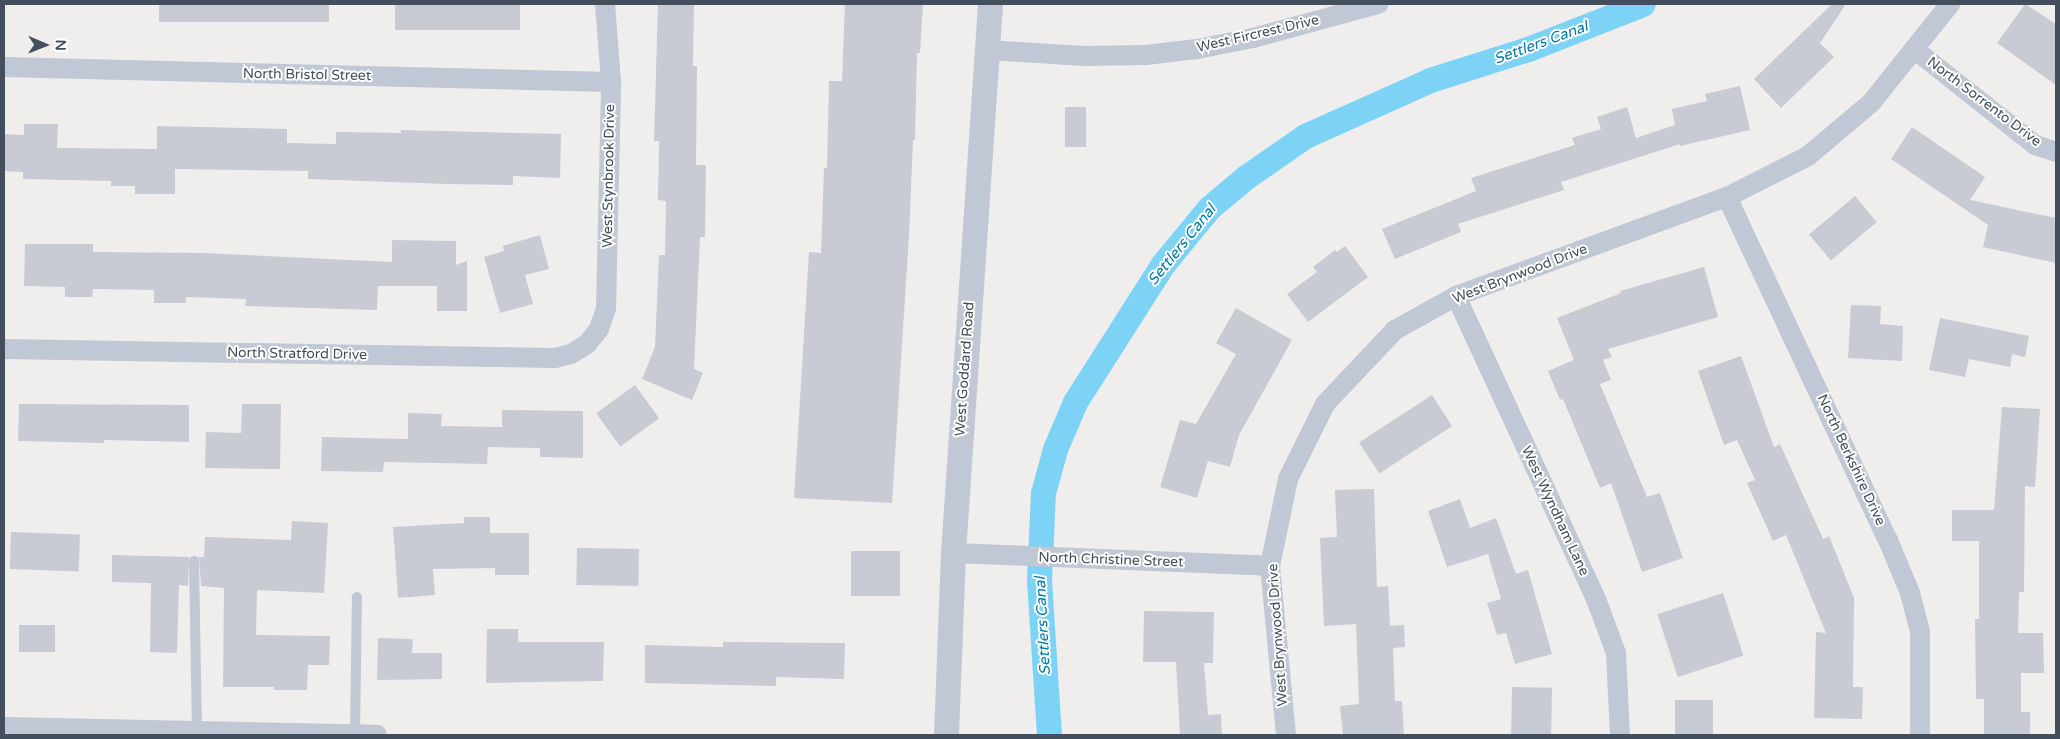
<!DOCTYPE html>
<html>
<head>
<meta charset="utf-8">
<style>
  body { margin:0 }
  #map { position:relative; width:2060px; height:739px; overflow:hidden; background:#f0eded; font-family:"Varela Round",sans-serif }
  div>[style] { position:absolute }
  .canal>* { height:25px; margin:-12.5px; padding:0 12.5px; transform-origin:12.5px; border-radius:12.5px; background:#7dd3f6 }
  .building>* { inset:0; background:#c8cbd4; transform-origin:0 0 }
  .service>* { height:10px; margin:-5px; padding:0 5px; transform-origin:5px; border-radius:5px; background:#bfc8d4 }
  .minor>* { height:20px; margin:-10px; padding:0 10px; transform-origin:10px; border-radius:10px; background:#bfc8d4 }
  .tertiary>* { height:25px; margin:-12.5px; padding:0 12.5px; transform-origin:12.5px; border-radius:12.5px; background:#bfc8d4 }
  span { translate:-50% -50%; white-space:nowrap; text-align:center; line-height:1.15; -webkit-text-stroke:4px #fff; paint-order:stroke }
  .street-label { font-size:14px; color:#434f5d }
  .water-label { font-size:15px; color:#017aab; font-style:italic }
  .frame { position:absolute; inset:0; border:5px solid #434f5d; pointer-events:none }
  .north { position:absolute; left:20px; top:20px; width:50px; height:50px; -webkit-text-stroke:4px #fff; paint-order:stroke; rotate:91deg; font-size:14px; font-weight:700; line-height:20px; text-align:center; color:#434f5d }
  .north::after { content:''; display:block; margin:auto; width:18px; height:22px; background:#434f5d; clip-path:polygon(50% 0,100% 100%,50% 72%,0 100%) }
</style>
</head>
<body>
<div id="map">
  <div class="canal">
    <div style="left:1049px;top:735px;width:155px;rotate:-93.7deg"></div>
    <div style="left:1039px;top:580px;width:87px;rotate:-87.4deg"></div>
    <div style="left:1043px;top:493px;width:46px;rotate:-74.7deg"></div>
    <div style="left:1055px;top:449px;width:51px;rotate:-66.9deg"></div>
    <div style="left:1075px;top:402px;width:164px;rotate:-57.5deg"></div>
    <div style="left:1163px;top:264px;width:72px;rotate:-50.6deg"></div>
    <div style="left:1209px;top:208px;width:48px;rotate:-40deg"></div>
    <div style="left:1246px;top:177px;width:72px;rotate:-34.8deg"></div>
    <div style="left:1305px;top:136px;width:137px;rotate:-24.1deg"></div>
    <div style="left:1430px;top:80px;width:103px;rotate:-17.6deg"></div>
    <div style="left:1528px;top:49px;width:123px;rotate:-21.4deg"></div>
  </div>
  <div class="building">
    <div style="left:159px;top:4px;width:170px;height:18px"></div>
    <div style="left:395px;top:4px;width:125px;height:26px"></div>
    <div style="clip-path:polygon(658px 4px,694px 4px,693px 66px,697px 66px,696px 165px,706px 165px,705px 237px,700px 237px,694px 369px,703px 373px,692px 400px,642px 379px,655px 347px,659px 255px,665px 255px,666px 201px,658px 200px,659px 141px,654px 141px)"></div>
    <div style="clip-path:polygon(845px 4px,923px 4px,920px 53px,917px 53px,915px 140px,913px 140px,909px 235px,892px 503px,794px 498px,809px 252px,821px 253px,824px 168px,827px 168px,829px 81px,842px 81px)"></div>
    <div style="clip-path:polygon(1832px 4px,1846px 4px,1820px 43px,1834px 57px,1781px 108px,1754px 79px)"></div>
    <div style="clip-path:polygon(2025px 4px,2056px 24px,2056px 85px,1997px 43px)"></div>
    <div style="clip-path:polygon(1740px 86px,1750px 130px,1680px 146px,1680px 144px,1561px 182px,1564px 190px,1458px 224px,1461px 232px,1395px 259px,1382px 229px,1476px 191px,1471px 178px,1575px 145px,1572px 138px,1601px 129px,1597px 117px,1627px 107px,1636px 138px,1675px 125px,1672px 109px,1707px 101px,1705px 94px)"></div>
    <div style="left:1065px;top:107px;width:21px;height:40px"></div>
    <div style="clip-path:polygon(24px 124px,58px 124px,57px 148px,157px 149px,157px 126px,287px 129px,287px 143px,336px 144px,336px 132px,401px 133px,401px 130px,561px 134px,560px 178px,513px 176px,513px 185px,448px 184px,308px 179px,308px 171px,175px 169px,175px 194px,135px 194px,135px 186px,111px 186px,111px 181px,23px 179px,23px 172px,4px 171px,4px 134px,24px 135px)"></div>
    <div style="clip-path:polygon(1912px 127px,1985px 177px,1970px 200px,2056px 218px,2056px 263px,1983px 247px,1988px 225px,1891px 159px)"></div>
    <div style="left:1855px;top:196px;width:34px;height:60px;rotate:50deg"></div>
    <div style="clip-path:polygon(540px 235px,549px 269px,525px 275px,533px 304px,500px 313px,484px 257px,504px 251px,503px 246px)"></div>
    <div style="clip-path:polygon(392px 240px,456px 241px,456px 265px,467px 261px,467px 311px,437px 311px,437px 286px,378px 286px,377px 310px,245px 306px,246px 299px,186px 297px,186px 303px,154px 303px,154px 290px,93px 289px,92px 297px,65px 297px,65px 287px,24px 286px,25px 244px,93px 244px,93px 252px,204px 253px,392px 262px)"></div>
    <div style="clip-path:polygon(1345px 246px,1368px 277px,1308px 322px,1287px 294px,1317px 272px,1313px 267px,1335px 250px,1337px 252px)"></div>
    <div style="clip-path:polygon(1704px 267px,1718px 317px,1608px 349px,1612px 357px,1603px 360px,1611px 380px,1600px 384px,1647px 497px,1660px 493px,1683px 558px,1642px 572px,1611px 483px,1600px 488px,1563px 399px,1560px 400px,1548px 371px,1574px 360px,1557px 318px,1621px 293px,1620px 291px)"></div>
    <div style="clip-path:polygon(1851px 305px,1881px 306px,1880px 324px,1903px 326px,1902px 361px,1848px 358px)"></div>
    <div style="clip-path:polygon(1236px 308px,1292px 340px,1239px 435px,1230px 467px,1208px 461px,1197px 498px,1160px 487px,1180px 420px,1196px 424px,1236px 354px,1216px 343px)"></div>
    <div style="clip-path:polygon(1940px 318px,2029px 336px,2025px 357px,2012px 354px,2010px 367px,1969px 359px,1965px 377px,1929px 370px)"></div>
    <div style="clip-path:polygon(1741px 356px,1774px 447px,1780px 444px,1823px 539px,1829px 536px,1854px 598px,1853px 687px,1863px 687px,1862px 719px,1814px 718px,1816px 632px,1826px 633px,1786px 535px,1773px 541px,1747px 483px,1755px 480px,1737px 440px,1724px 445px,1698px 371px)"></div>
    <div style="left:635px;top:385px;width:41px;height:48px;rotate:54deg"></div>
    <div style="left:1432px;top:395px;width:37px;height:87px;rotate:57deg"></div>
    <div style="clip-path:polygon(19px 404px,189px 405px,189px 442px,104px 440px,104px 443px,18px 441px)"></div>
    <div style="clip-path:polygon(242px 404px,281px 404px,280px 469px,205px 468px,206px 432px,241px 433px)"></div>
    <div style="clip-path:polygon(2002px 407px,2040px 409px,2035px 487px,2025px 486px,2024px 592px,2019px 592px,2018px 633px,2043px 633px,2044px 673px,2021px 673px,2021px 712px,2030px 712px,2030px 735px,1984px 735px,1984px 699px,1976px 699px,1975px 619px,1979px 619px,1979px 541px,1952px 541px,1952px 510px,1994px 510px)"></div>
    <div style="clip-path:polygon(502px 410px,583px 411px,583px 458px,540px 457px,540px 448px,488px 447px,487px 464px,384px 462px,383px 472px,321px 471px,322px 437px,408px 439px,408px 413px,442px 414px,441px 426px,502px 427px)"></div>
    <div style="clip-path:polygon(1374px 489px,1377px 587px,1388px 586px,1390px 626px,1404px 625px,1405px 647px,1393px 648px,1395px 701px,1402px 701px,1404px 735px,1343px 735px,1340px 706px,1359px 704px,1356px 624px,1324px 626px,1320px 538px,1337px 537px,1335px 490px)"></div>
    <div style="clip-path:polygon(1460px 499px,1470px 528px,1496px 518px,1516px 574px,1528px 570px,1552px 654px,1515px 664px,1506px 633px,1497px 635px,1487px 603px,1501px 599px,1488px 554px,1447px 567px,1428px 511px)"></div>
    <div style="clip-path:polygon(464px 517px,490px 517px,490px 533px,529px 533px,529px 575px,495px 575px,495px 568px,433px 569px,435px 595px,398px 598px,393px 527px,464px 523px)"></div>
    <div style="clip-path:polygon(292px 521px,328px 523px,324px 593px,257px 590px,256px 635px,330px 636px,329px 665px,308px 665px,307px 690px,274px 690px,274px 687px,223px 687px,224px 588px,201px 586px,199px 557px,204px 557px,205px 537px,291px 540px)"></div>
    <div style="left:11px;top:532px;width:69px;height:37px;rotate:2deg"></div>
    <div style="left:577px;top:548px;width:62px;height:37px;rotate:1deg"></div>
    <div style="left:851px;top:551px;width:49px;height:45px"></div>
    <div style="clip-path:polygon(112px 555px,189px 557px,188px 586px,179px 585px,177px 653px,150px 652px,151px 583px,112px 582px)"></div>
    <div style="left:1723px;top:593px;width:66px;height:69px;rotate:72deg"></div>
    <div style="clip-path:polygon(1144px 611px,1214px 612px,1213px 663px,1204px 663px,1208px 715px,1221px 714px,1222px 735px,1180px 735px,1176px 662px,1143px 662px)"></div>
    <div style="left:19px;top:625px;width:36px;height:27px"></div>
    <div style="clip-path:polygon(487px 629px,518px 629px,518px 642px,604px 642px,603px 681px,486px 683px)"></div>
    <div style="clip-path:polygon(378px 638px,413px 639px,412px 653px,442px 653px,442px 679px,377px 680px)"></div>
    <div style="clip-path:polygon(723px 642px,845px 643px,844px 679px,776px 677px,776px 686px,645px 683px,645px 645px,723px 647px)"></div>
    <div style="left:1512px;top:687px;width:40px;height:48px;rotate:1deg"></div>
    <div style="left:1675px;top:700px;width:38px;height:35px"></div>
  </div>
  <div class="service">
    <div style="left:194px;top:561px;width:170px;rotate:89deg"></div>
    <div style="left:355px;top:735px;width:138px;rotate:-89.2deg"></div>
  </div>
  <div class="minor">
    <div style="left:1914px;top:49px;width:154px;rotate:38.4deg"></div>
    <div style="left:2035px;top:145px;width:22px;rotate:18deg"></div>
    <div style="left:987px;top:50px;width:97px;rotate:3.5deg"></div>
    <div style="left:1084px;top:56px;width:62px;rotate:-0.9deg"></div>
    <div style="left:1146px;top:55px;width:51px;rotate:-6.7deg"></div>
    <div style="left:1197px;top:49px;width:57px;rotate:-11.1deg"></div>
    <div style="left:1253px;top:38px;width:130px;rotate:-15.2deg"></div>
    <div style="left:4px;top:67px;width:607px;rotate:1.42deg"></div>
    <div style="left:1727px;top:197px;width:379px;rotate:64.9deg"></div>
    <div style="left:1888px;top:540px;width:57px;rotate:67.5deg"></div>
    <div style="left:1910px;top:593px;width:40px;rotate:75.6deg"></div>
    <div style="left:1920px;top:632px;width:103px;rotate:90deg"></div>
    <div style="left:1456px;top:296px;width:334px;rotate:65.2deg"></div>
    <div style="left:1596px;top:599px;width:58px;rotate:69.7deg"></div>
    <div style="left:1616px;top:653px;width:82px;rotate:87.2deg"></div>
    <div style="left:4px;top:349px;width:551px;rotate:0.94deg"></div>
    <div style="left:555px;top:358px;width:16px;rotate:-14deg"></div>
    <div style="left:571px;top:354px;width:19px;rotate:-32deg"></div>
    <div style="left:587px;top:344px;width:19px;rotate:-51deg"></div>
    <div style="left:599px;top:329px;width:21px;rotate:-71deg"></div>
    <div style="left:606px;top:309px;width:227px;rotate:-88.7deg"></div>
    <div style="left:611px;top:82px;width:78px;rotate:-94.4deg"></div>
    <div style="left:953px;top:553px;width:317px;rotate:2.3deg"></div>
    <div style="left:4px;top:727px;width:373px;rotate:1.2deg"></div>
    <div style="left:1286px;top:735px;width:170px;rotate:-95.4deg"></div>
    <div style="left:1270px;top:566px;width:89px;rotate:-78.3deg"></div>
    <div style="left:1288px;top:479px;width:84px;rotate:-63.7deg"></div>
    <div style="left:1325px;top:404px;width:102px;rotate:-46.6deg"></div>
    <div style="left:1395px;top:330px;width:70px;rotate:-29.1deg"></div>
    <div style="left:1456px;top:296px;width:289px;rotate:-20.1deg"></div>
    <div style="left:1727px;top:197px;width:91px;rotate:-26.8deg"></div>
    <div style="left:1808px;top:156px;width:82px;rotate:-40.1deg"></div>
    <div style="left:1871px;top:103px;width:127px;rotate:-51.4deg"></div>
  </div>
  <div class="tertiary">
    <div style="left:946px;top:735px;width:182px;rotate:-87.8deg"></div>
    <div style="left:953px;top:553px;width:550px;rotate:-86.14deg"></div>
  </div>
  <div class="street-label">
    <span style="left:1258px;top:34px;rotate:-13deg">West Fircrest Drive</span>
    <span style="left:307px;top:75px;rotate:1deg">North Bristol Street</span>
    <span style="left:1984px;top:102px;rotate:37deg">North Sorrento Drive</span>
    <span style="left:609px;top:176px;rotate:-89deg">West Stynbrook Drive</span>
    <span style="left:1520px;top:274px;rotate:-21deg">West Brynwood Drive</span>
    <span style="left:297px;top:354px;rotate:1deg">North Stratford Drive</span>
    <span style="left:965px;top:369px;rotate:-86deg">West Goddard Road</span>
    <span style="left:1851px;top:460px;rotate:65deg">North Berkshire Drive</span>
    <span style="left:1555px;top:511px;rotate:65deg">West Wyndham Lane</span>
    <span style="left:1111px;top:560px;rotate:2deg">North Christine Street</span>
    <span style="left:1278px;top:635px;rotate:-94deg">West Brynwood Drive</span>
  </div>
  <div class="water-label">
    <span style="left:1541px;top:43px;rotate:-20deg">Settlers Canal</span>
    <span style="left:1182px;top:245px;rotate:-51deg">Settlers Canal</span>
    <span style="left:1043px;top:626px;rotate:-93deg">Settlers Canal</span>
  </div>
  <div class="frame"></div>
  <div class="north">N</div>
</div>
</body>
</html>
